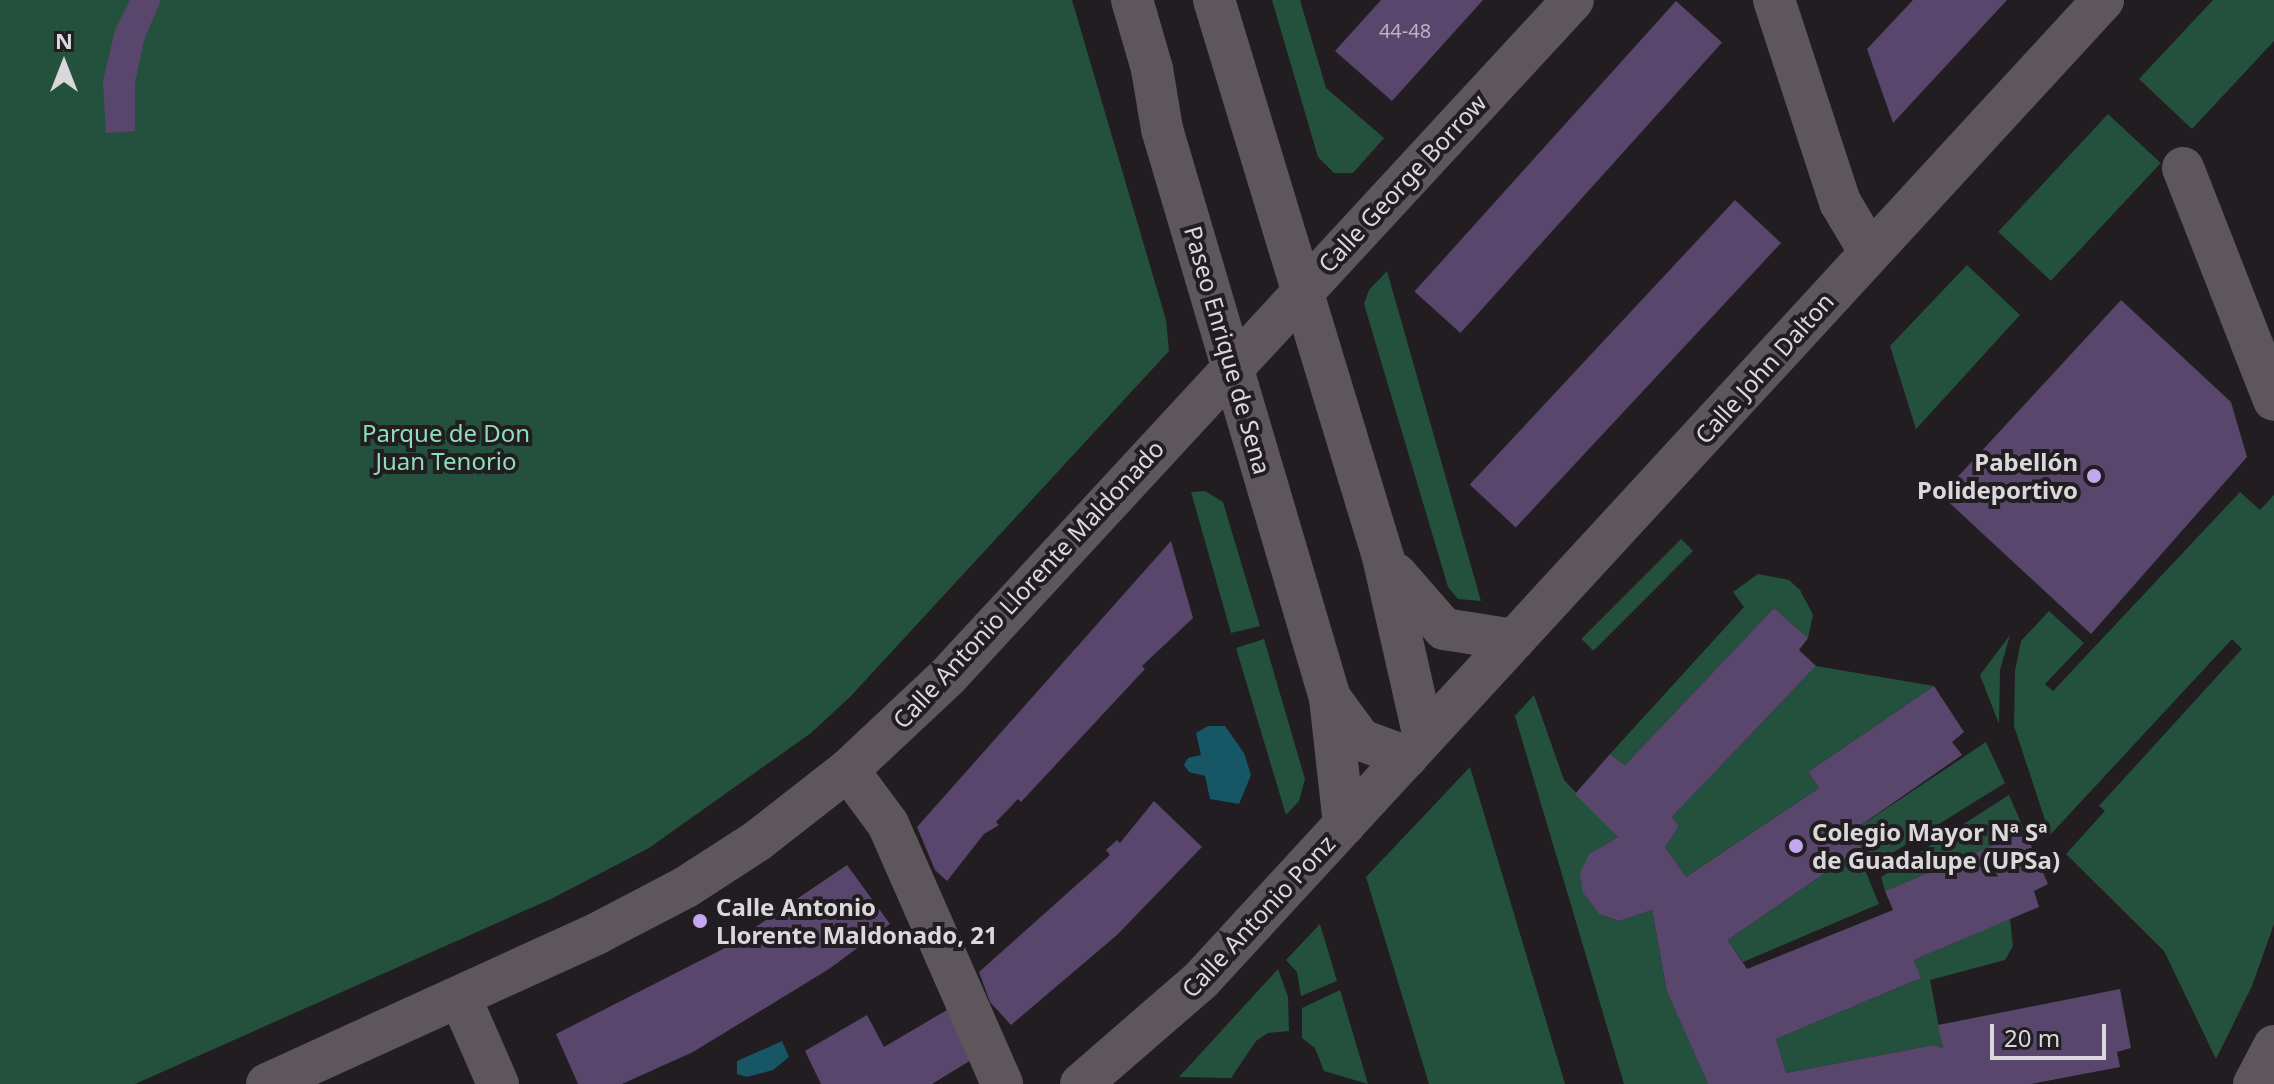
<!DOCTYPE html>
<html>
<head>
<meta charset="utf-8">
<style>
  body { margin:0 }
  #map { position:relative; width:2274px; height:1084px; overflow:hidden; background:#211d21; font-family:"Noto Sans",sans-serif }
  div>[style] { position:absolute }
  .green>* { inset:0; background:#24513d; transform-origin:0 0 }
  .water>* { inset:0; background:#175664 }
  .building>* { inset:0; background:#59466c; transform-origin:0 0 }
  .street>* { height:42px; margin:-21px; padding:0 21px; transform-origin:21px; border-radius:21px; background:#5d575c }
  .dots>* { width:22px; height:22px; translate:-50% -50%; box-sizing:border-box; border:4px solid #211d21; border-radius:50% }
  span { translate:-50% -50%; white-space:nowrap; text-align:center; line-height:1.15; -webkit-text-stroke:8px #211d21; paint-order:stroke }
  .number-label { font-size:20px; color:#bab4bf }
  .number-label span { -webkit-text-stroke-width:0 }
  .street-label { font-size:24px; color:#dbd8db }
  .park-label { font-size:24px; color:#8edfb9 }
  .poi-label { font-size:24px; color:#dbd8db; font-weight:700 }
  .right { translate:-100% -50%; text-align:right }
  .left { translate:0 -50%; text-align:left }
  .north { position:absolute; left:24px; top:24px; width:80px; height:80px; -webkit-text-stroke:6px #211d21; paint-order:stroke; rotate:0deg; font-size:22px; font-weight:700; line-height:32px; text-align:center; color:#dbd8db }
  .north::after { content:''; display:block; margin:auto; width:28px; height:36px; background:#dbd8db; clip-path:polygon(50% 0,100% 100%,50% 72%,0 100%) }
  .scale { position:absolute; left:1990px; top:1024px; width:116px; height:36px; box-sizing:border-box; border:4px solid #dbd8db; border-top:0; padding-left:10px; font-size:24px; line-height:28px; white-space:nowrap; color:#dbd8db; -webkit-text-stroke:6px #211d21; paint-order:stroke }
</style>
</head>
<body>
<div id="map">
  <div class="green">
    <div style="clip-path:polygon(0 0,1072px 0,1166px 320px,1169px 351px,850px 697px,811px 733px,649px 848px,551px 899px,135px 1084px,0 1084px)"></div>
    <div style="clip-path:polygon(1272px 0,1300px 0,1326px 88px,1384px 138px,1353px 173px,1334px 173px,1318px 157px)"></div>
    <div style="clip-path:polygon(2213px 0,2274px 0,2274px 41px,2192px 129px,2139px 79px)"></div>
    <div style="left:2108px;top:114px;width:72px;height:161px;rotate:43deg"></div>
    <div style="clip-path:polygon(1967px 265px,2020px 315px,1916px 429px,1890px 346px)"></div>
    <div style="clip-path:polygon(1387px 271px,1481px 601px,1458px 599px,1448px 587px,1364px 304px,1369px 290px)"></div>
    <div style="clip-path:polygon(1205px 491px,1223px 502px,1260px 626px,1231px 633px,1191px 492px)"></div>
    <div style="clip-path:polygon(2240px 492px,2260px 510px,2274px 495px,2274px 924px,2252px 986px,2216px 1059px,2164px 951px,2066px 854px,2105px 811px,2099px 806px,2242px 649px,2232px 639px,2050px 835px,2014px 726px,2015px 671px,2021px 641px,2049px 611px,2084px 643px,2045px 684px,2053px 691px)"></div>
    <div style="left:1681px;top:539px;width:17px;height:141px;rotate:45deg"></div>
    <div style="clip-path:polygon(1758px 574px,1789px 580px,1800px 590px,1813px 615px,1808px 638px,1774px 608px,1625px 765px,1610px 754px,1744px 607px,1733px 592px)"></div>
    <div style="clip-path:polygon(2010px 635px,2000px 670px,1999px 724px,1980px 675px)"></div>
    <div style="clip-path:polygon(1264px 639px,1305px 779px,1299px 801px,1286px 815px,1236px 648px)"></div>
    <div style="clip-path:polygon(1816px 666px,1934px 686px,1808px 772px,1819px 788px,1686px 877px,1665px 847px,1679px 826px,1672px 817px)"></div>
    <div style="clip-path:polygon(1534px 695px,1564px 780px,1618px 837px,1589px 854px,1583px 893px,1599px 914px,1619px 921px,1652px 910px,1667px 992px,1708px 1084px,1624px 1084px,1515px 716px)"></div>
    <div style="clip-path:polygon(1986px 742px,2005px 783px,1865px 870px,1879px 904px,1743px 962px,1728px 940px,1861px 848px,1851px 832px)"></div>
    <div style="clip-path:polygon(1470px 767px,1565px 1084px,1429px 1084px,1366px 877px)"></div>
    <div style="clip-path:polygon(2009px 795px,2025px 832px,1885px 891px,1881px 877px)"></div>
    <div style="clip-path:polygon(2010px 919px,2013px 946px,2005px 960px,1930px 980px,1943px 1048px,1934px 1045px,1786px 1073px,1776px 1039px,1921px 978px,1914px 960px)"></div>
    <div style="clip-path:polygon(1320px 924px,1337px 981px,1301px 996px,1297px 972px,1286px 960px)"></div>
    <div style="clip-path:polygon(1278px 969px,1288px 997px,1289px 1031px,1268px 1033px,1256px 1041px,1231px 1078px,1179px 1077px)"></div>
    <div style="clip-path:polygon(1340px 990px,1368px 1084px,1324px 1071px,1315px 1048px,1302px 1038px,1302px 1008px)"></div>
  </div>
  <div class="water">
    <div style="clip-path:polygon(1208px 726px,1225px 726px,1244px 753px,1251px 775px,1239px 804px,1210px 799px,1205px 776px,1189px 772px,1184px 765px,1188px 758px,1201px 755px,1196px 733px)"></div>
    <div style="clip-path:polygon(782px 1041px,789px 1057px,773px 1070px,747px 1077px,737px 1074px,737px 1061px)"></div>
  </div>
  <div class="building">
    <div style="clip-path:polygon(130px 0,161px 0,144px 40px,135px 83px,135px 131px,106px 133px,103px 81px,115px 30px)"></div>
    <div style="clip-path:polygon(1381px 0,1483px 0,1392px 101px,1335px 51px)"></div>
    <div style="clip-path:polygon(1913px 0,2007px 0,1893px 123px,1867px 49px)"></div>
    <div style="left:1676px;top:1px;width:62px;height:391px;rotate:42deg"></div>
    <div style="left:1735px;top:200px;width:63px;height:389px;rotate:43deg"></div>
    <div style="clip-path:polygon(2121px 300px,2231px 402px,2247px 457px,2091px 634px,1941px 495px)"></div>
    <div style="clip-path:polygon(1171px 541px,1193px 618px,1142px 666px,1145px 669px,1021px 802px,1018px 799px,996px 822px,999px 825px,984px 834px,947px 881px,935px 870px,917px 827px)"></div>
    <div style="clip-path:polygon(1774px 608px,1808px 638px,1799px 650px,1816px 666px,1672px 817px,1679px 826px,1665px 847px,1686px 877px,1819px 788px,1808px 772px,1934px 686px,1964px 732px,1952px 742px,1962px 755px,1851px 832px,1861px 848px,1728px 940px,1747px 969px,1893px 910px,1885px 891px,2025px 832px,2048px 884px,2034px 891px,2039px 907px,1914px 960px,1921px 978px,1776px 1039px,1786px 1073px,1934px 1045px,1943px 1048px,1938px 1025px,2120px 989px,2131px 1048px,2117px 1052px,2120px 1067px,2031px 1084px,1708px 1084px,1667px 992px,1652px 910px,1619px 921px,1599px 914px,1583px 893px,1580px 873px,1589px 854px,1618px 837px,1575px 794px,1610px 754px,1625px 765px)"></div>
    <div style="clip-path:polygon(1154px 801px,1202px 847px,1117px 935px,1011px 1025px,990px 1002px,979px 972px,1110px 855px,1106px 850px,1117px 840px,1120px 843px)"></div>
    <div style="clip-path:polygon(847px 865px,890px 924px,829px 969px,693px 1052px,622px 1084px,578px 1084px,556px 1034px,723px 949px)"></div>
    <div style="clip-path:polygon(952px 1007px,976px 1057px,932px 1084px,821px 1084px,805px 1051px,867px 1015px,884px 1047px)"></div>
  </div>
  <div class="street">
    <div style="left:1132px;top:0;width:72px;rotate:73.8deg"></div>
    <div style="left:1152px;top:69px;width:61px;rotate:80.5deg"></div>
    <div style="left:1162px;top:129px;width:593px;rotate:73.55deg"></div>
    <div style="left:1330px;top:698px;width:128px;rotate:83.7deg"></div>
    <div style="left:1214px;top:0;width:582px;rotate:73.12deg"></div>
    <div style="left:1383px;top:557px;width:185px;rotate:77.2deg"></div>
    <div style="left:1774px;top:0;width:213px;rotate:71.9deg"></div>
    <div style="left:1840px;top:202px;width:57px;rotate:59.4deg"></div>
    <div style="left:2183px;top:168px;width:249px;rotate:68.6deg"></div>
    <div style="left:1396px;top:574px;width:73px;rotate:48.9deg"></div>
    <div style="left:1444px;top:629px;width:71px;rotate:8.9deg"></div>
    <div style="left:1330px;top:698px;width:52px;rotate:53.6deg"></div>
    <div style="left:1361px;top:740px;width:49px;rotate:20.3deg"></div>
    <div style="left:848px;top:770px;width:67px;rotate:53.5deg"></div>
    <div style="left:888px;top:824px;width:284px;rotate:66.3deg"></div>
    <div style="left:460px;top:997px;width:95px;rotate:66.4deg"></div>
    <div style="left:267px;top:1084px;width:364px;rotate:-24.5deg"></div>
    <div style="left:598px;top:933px;width:99px;rotate:-27.6deg"></div>
    <div style="left:686px;top:887px;width:85px;rotate:-32.9deg"></div>
    <div style="left:757px;top:841px;width:115px;rotate:-38deg"></div>
    <div style="left:848px;top:770px;width:139px;rotate:-43.2deg"></div>
    <div style="left:949px;top:675px;width:919px;rotate:-47.25deg"></div>
    <div style="left:1081px;top:1084px;width:159px;rotate:-40.9deg"></div>
    <div style="left:1201px;top:980px;width:1332px;rotate:-47.37deg"></div>
    <div style="left:2254px;top:1084px;width:43px;rotate:-62.2deg"></div>
  </div>
  <div class="dots">
    <div style="left:2094px;top:476px;background:#c5a6f0"></div>
    <div style="left:1796px;top:846px;background:#c5a6f0"></div>
    <div style="left:700px;top:921px;background:#c5a6f0"></div>
  </div>
  <div class="number-label">
    <span style="left:1405px;top:30px">44-48</span>
  </div>
  <div class="street-label">
    <span style="left:1402px;top:183px;rotate:-47deg">Calle George Borrow</span>
    <span style="left:1228px;top:350px;rotate:74deg">Paseo Enrique de Sena</span>
    <span style="left:1764px;top:368px;rotate:-48deg">Calle John Dalton</span>
    <span style="left:1028px;top:584px;rotate:-47deg">Calle Antonio Llorente Maldonado</span>
    <span style="left:1258px;top:916px;rotate:-47deg">Calle Antonio Ponz</span>
  </div>
  <div class="park-label">
    <span style="left:446px;top:447px">Parque de Don<br>Juan Tenorio</span>
  </div>
  <div class="poi-label">
    <span class="right" style="left:2078px;top:476px">Pabellón<br>Polideportivo</span>
    <span class="left" style="left:1812px;top:846px">Colegio Mayor Nª Sª<br>de Guadalupe (UPSa)</span>
    <span class="left" style="left:716px;top:921px">Calle Antonio<br>Llorente Maldonado, 21</span>
  </div>
  <div class="north">N</div>
  <div class="scale">20 m</div>
</div>
</body>
</html>
